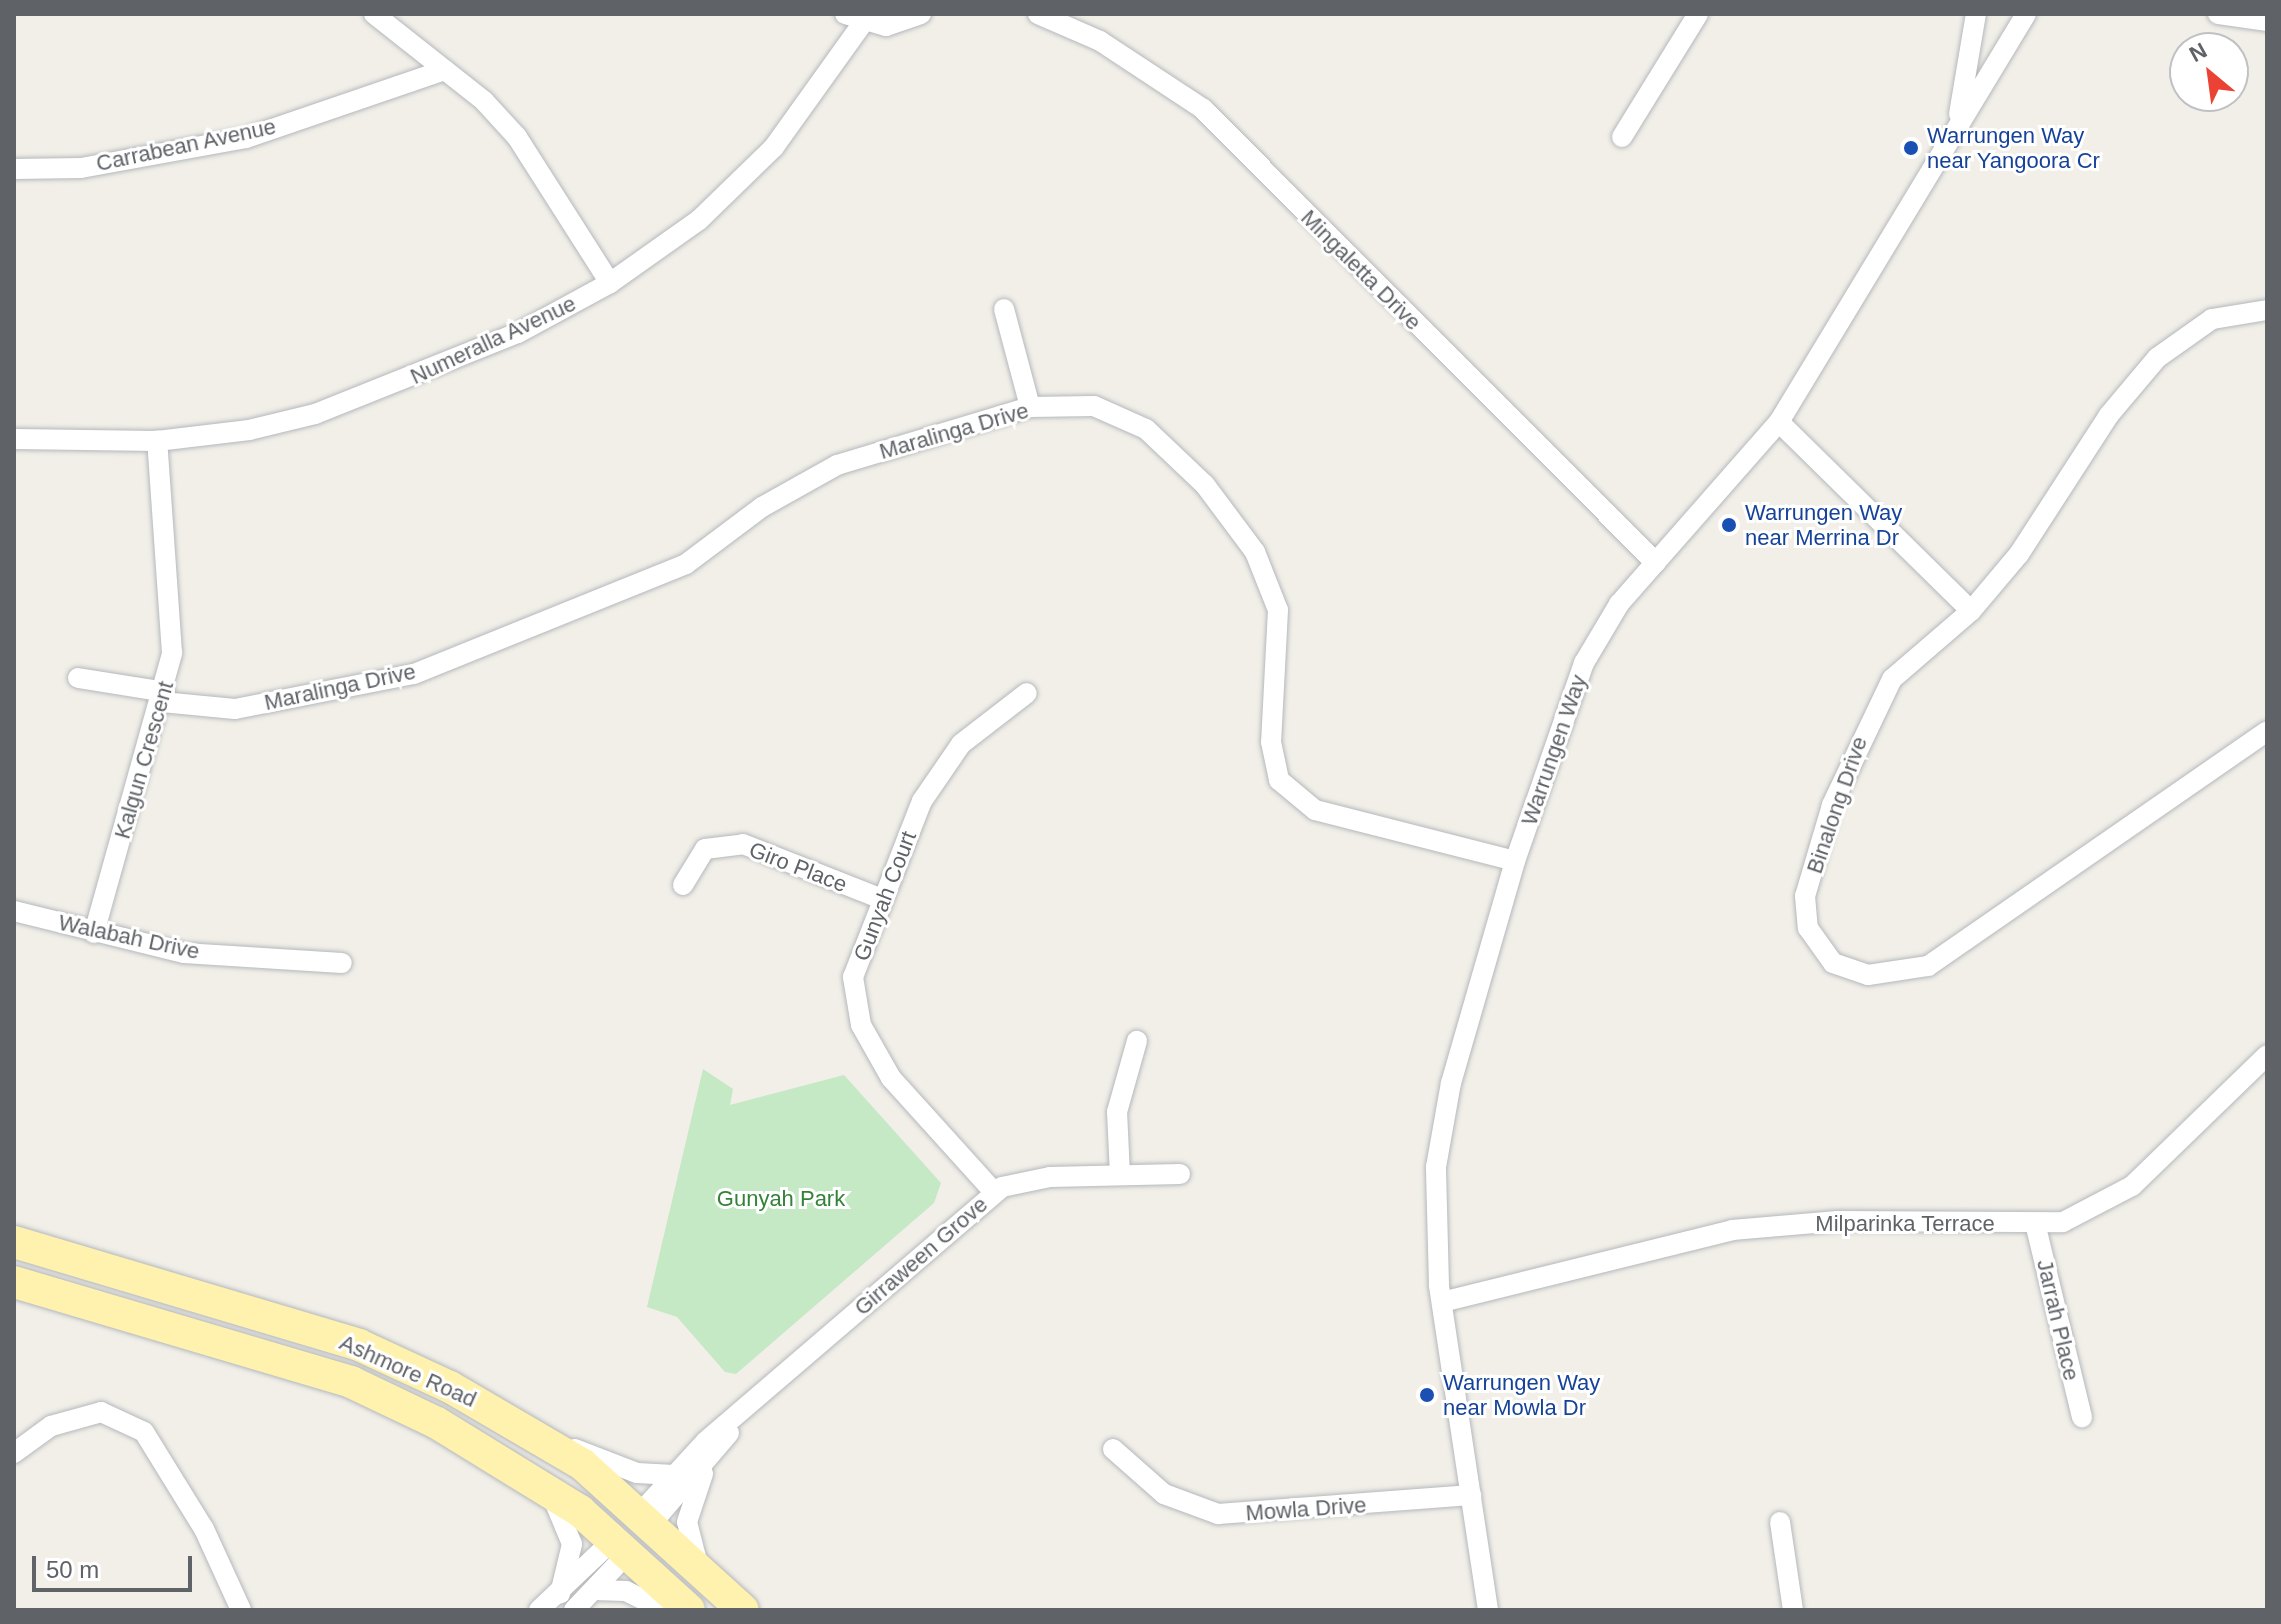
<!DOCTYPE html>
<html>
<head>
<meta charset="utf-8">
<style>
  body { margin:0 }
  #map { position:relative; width:2281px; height:1624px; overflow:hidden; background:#f1efe8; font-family:Helvetica,sans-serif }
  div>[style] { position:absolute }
  .green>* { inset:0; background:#c5e8c5 }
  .roads { filter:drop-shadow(0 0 2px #b5b8bc) drop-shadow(0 0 2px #b5b8bc) }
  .minor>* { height:20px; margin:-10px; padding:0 10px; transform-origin:10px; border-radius:10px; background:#fff }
  .primary>* { height:32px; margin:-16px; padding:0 16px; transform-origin:16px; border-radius:16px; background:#fff2af }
  .dots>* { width:22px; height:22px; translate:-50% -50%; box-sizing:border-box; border:4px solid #fff; border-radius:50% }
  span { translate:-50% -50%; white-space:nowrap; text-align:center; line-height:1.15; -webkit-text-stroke:6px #fff; paint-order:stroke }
  .transit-label { font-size:22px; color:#164399 }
  .left { translate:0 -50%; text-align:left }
  .street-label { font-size:22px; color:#5f6368 }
  .park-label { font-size:22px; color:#348238 }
  .frame { position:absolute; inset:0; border:16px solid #5f6368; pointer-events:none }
  .north { position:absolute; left:2169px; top:32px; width:80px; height:80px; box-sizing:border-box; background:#fff; border:2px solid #bfc1c3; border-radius:50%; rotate:331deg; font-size:22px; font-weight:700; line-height:32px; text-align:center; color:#5f6368 }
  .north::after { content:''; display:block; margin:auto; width:28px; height:36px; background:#ea4335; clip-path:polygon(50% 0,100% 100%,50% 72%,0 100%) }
  .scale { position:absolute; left:32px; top:1556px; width:160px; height:36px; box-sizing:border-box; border:4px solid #5f6368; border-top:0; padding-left:10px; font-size:24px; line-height:28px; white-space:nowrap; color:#5f6368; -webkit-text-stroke:6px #fff; paint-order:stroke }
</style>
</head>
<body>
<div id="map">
  <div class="green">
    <div style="clip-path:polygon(703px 1069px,733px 1089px,730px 1105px,844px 1075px,941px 1183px,934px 1203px,736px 1374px,725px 1372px,677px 1317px,647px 1307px)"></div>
  </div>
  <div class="roads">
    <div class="minor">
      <div style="left:374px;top:14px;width:140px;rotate:38.3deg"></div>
      <div style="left:484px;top:101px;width:49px;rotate:47.5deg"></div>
      <div style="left:517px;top:137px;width:173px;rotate:57.5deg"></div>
      <div style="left:845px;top:14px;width:43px;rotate:16.3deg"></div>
      <div style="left:886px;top:26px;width:37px;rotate:-19deg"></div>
      <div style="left:1038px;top:14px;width:68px;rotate:23.5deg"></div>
      <div style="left:1100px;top:41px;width:123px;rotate:33.4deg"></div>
      <div style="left:1203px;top:109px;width:641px;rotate:45.06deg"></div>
      <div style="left:2218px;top:14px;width:49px;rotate:8.1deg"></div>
      <div style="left:1959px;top:114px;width:101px;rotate:-80.4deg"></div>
      <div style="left:1622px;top:137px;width:145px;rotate:-58.3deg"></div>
      <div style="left:14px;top:169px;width:67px;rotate:-0.9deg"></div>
      <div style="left:81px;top:168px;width:168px;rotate:-10.3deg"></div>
      <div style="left:246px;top:138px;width:210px;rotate:-18.9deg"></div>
      <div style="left:1004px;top:309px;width:101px;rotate:75.1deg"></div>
      <div style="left:2267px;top:310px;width:56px;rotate:170.7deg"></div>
      <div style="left:2212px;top:319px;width:67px;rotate:144.7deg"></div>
      <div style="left:2157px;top:358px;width:75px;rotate:130.1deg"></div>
      <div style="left:2109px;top:415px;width:166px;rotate:122.9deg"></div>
      <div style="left:2019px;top:554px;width:75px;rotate:130.1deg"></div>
      <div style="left:1971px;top:611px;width:104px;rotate:139.3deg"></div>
      <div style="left:1892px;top:679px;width:140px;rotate:115.5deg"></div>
      <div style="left:1832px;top:805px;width:95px;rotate:106.5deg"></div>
      <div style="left:1805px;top:896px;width:32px;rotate:85deg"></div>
      <div style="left:1808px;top:928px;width:43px;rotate:54.5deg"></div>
      <div style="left:1833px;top:963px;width:37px;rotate:19deg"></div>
      <div style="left:1868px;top:975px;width:61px;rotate:-8.5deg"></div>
      <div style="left:1928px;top:966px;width:412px;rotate:-34.7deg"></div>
      <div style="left:1779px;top:422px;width:269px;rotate:44.5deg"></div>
      <div style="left:14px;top:439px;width:143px;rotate:0.8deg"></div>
      <div style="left:157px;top:441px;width:93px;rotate:-6.8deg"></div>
      <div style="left:249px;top:430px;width:68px;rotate:-13.6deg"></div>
      <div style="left:315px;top:414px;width:219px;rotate:-21.8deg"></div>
      <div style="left:518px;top:333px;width:105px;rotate:-28.5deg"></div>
      <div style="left:610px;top:283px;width:109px;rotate:-35.3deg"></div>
      <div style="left:699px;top:220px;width:105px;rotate:-44.2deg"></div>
      <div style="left:774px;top:147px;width:151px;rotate:-54.4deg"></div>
      <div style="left:78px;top:678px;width:88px;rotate:9.1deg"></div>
      <div style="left:162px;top:702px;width:73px;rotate:5.5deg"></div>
      <div style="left:235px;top:709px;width:182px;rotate:-11.1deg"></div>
      <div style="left:414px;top:674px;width:293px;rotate:-22deg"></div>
      <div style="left:686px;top:564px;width:95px;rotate:-36.9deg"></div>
      <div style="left:762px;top:507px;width:86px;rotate:-29.2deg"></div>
      <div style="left:837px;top:465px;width:202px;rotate:-16.7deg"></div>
      <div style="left:1030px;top:407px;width:64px;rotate:-0.9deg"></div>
      <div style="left:1094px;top:406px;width:57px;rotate:23.9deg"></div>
      <div style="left:1146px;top:429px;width:81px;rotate:43.5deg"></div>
      <div style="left:1205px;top:485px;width:84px;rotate:53.3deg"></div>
      <div style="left:1255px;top:552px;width:62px;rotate:68.4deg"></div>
      <div style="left:1278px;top:610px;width:132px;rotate:93deg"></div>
      <div style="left:1271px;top:742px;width:39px;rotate:78deg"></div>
      <div style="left:1279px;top:780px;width:47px;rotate:39.8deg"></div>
      <div style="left:1315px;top:810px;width:206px;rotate:14.3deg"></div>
      <div style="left:683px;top:885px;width:42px;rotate:-58.6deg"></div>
      <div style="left:705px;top:849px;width:38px;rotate:-7deg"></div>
      <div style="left:743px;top:844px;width:149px;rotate:21.6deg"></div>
      <div style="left:14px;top:911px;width:175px;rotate:13.9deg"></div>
      <div style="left:184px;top:953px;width:158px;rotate:3.6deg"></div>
      <div style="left:94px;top:933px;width:291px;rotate:-74.4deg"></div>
      <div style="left:172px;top:653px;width:213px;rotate:-94deg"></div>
      <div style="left:1120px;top:1175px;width:63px;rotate:-92.7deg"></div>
      <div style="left:1117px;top:1112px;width:74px;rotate:-74.3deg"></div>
      <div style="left:994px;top:1192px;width:154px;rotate:-132.1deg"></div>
      <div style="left:891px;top:1078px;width:61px;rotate:-119.5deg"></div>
      <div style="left:861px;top:1025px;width:49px;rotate:-99.5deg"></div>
      <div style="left:853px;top:977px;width:189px;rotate:-68.6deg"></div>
      <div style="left:922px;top:801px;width:69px;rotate:-55.6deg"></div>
      <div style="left:961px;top:744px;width:83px;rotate:-37.7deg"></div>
      <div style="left:2035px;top:1223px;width:200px;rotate:76.4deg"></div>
      <div style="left:1442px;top:1302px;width:299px;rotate:-13.9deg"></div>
      <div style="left:1732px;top:1230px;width:106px;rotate:-4.9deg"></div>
      <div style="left:1838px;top:1221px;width:225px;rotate:0.3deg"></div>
      <div style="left:2063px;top:1222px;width:78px;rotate:-27.6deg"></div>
      <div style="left:2132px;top:1186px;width:188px;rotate:-44.1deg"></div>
      <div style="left:575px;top:1449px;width:66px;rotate:21.2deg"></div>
      <div style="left:637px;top:1473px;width:37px;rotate:3deg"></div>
      <div style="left:1113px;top:1449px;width:68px;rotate:41.4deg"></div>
      <div style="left:1164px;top:1494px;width:58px;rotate:20.3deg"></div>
      <div style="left:1218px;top:1514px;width:254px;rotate:-4.3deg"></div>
      <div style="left:14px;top:1453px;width:46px;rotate:-36.1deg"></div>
      <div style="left:51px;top:1426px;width:52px;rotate:-15.6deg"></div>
      <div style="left:101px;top:1412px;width:47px;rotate:24.9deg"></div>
      <div style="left:144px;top:1432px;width:114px;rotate:58.3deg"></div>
      <div style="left:204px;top:1529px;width:89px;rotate:65.4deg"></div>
      <div style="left:552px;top:1496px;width:52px;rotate:67.4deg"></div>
      <div style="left:572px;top:1544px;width:51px;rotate:103.5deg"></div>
      <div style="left:641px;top:1512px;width:96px;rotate:-47.5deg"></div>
      <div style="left:706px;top:1441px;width:390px;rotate:-40.6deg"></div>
      <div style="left:1002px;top:1187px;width:49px;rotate:-11.8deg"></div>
      <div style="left:1050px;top:1177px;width:130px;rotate:-1.3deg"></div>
      <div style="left:653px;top:1522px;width:117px;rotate:-49.5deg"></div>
      <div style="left:1780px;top:1522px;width:89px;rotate:81.6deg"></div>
      <div style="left:698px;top:1565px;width:44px;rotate:-104.3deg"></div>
      <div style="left:687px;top:1522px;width:51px;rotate:-71.6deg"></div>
      <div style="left:594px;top:1590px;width:32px;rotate:2deg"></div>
      <div style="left:626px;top:1591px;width:42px;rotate:26.6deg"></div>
      <div style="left:539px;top:1610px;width:103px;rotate:-43.4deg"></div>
      <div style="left:574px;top:1610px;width:80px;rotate:-46.5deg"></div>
      <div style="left:1488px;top:1610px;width:329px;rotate:-98.6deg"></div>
      <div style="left:1439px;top:1285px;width:118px;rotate:-91.5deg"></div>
      <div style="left:1436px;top:1167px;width:85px;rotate:-79.9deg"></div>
      <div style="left:1451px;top:1083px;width:231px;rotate:-73.9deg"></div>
      <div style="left:1515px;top:861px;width:210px;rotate:-70.8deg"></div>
      <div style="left:1584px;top:663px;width:69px;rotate:-59.3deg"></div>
      <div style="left:1619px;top:604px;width:242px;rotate:-48.7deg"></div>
      <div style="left:1779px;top:422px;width:477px;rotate:-58.8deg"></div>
    </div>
    <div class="primary">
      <div style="left:14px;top:1242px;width:360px;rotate:16.6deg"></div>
      <div style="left:359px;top:1345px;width:100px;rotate:24.8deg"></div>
      <div style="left:450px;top:1387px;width:153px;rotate:30.3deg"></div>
      <div style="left:582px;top:1464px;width:217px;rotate:42.2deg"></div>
      <div style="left:14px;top:1282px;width:352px;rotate:16.5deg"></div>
      <div style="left:351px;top:1382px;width:95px;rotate:25.5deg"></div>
      <div style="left:437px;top:1423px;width:168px;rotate:31.6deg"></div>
      <div style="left:580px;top:1511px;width:147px;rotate:42.2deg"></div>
    </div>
  </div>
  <div class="dots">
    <div style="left:1911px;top:148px;background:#1a4fb4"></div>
    <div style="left:1729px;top:525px;background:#1a4fb4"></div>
    <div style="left:1427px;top:1395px;background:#1a4fb4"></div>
  </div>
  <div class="transit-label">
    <span class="left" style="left:1927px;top:148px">Warrungen Way<br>near Yangoora Cr</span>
    <span class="left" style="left:1745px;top:525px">Warrungen Way<br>near Merrina Dr</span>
    <span class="left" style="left:1443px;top:1395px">Warrungen Way<br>near Mowla Dr</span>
  </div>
  <div class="street-label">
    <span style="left:186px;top:145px;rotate:-12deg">Carrabean Avenue</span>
    <span style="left:1361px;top:270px;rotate:45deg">Mingaletta Drive</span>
    <span style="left:493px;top:340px;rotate:-25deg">Numeralla Avenue</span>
    <span style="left:954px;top:431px;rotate:-16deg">Maralinga Drive</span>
    <span style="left:340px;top:687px;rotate:-12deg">Maralinga Drive</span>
    <span style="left:1554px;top:750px;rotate:-71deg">Warrungen Way</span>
    <span style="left:144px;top:760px;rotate:-74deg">Kalgun Crescent</span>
    <span style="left:1837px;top:805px;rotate:-71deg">Binalong Drive</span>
    <span style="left:798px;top:867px;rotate:21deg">Giro Place</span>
    <span style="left:885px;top:896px;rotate:-69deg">Gunyah Court</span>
    <span style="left:129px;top:937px;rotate:12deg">Walabah Drive</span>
    <span style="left:1905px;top:1224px">Milparinka Terrace</span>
    <span style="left:921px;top:1256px;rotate:-41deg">Girraween Grove</span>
    <span style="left:2058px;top:1320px;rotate:77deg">Jarrah Place</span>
    <span style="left:408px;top:1371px;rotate:24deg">Ashmore Road</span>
    <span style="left:1306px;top:1509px;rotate:-4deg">Mowla Drive</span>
  </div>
  <div class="park-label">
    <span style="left:781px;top:1199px">Gunyah Park</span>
  </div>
  <div class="frame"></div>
  <div class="north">N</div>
  <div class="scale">50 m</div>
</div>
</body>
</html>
